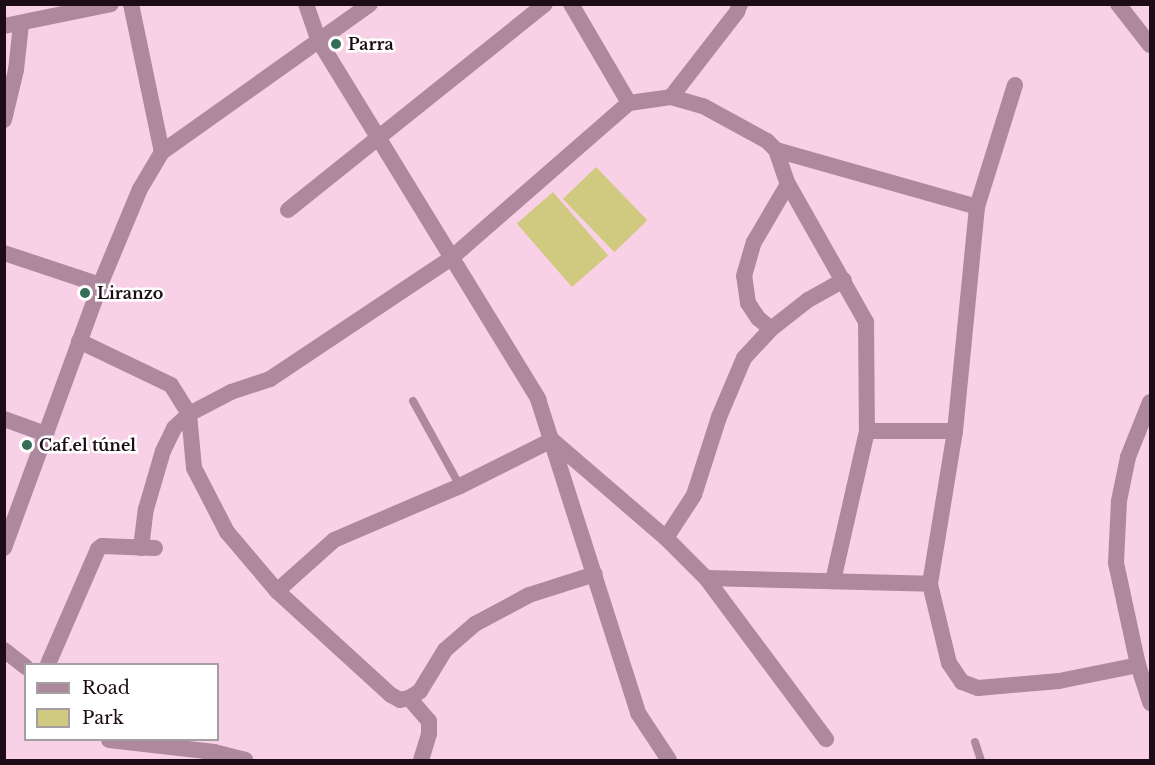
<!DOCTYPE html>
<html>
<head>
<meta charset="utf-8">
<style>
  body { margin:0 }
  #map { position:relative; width:1155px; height:765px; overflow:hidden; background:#f9d1e7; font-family:"Libre Baskerville",serif }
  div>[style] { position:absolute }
  .green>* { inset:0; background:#d0ca80; transform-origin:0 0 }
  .lane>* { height:8px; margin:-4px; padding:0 4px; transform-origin:4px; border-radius:4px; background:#ae899d }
  .street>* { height:16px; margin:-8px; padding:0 8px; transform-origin:8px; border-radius:8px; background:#ae899d }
  .dots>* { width:16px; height:16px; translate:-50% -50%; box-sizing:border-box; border:3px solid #fff; border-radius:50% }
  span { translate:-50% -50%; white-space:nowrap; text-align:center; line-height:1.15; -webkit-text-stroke:5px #fff; paint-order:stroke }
  .poi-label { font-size:16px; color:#1d0c16; font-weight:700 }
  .left { translate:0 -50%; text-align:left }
  .frame { position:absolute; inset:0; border:6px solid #1d0c16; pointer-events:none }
  .legend { position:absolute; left:24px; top:663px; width:195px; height:78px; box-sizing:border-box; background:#fff; border:2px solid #a59ea2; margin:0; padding:8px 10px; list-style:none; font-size:18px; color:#1d0c16 }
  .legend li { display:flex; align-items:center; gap:12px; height:30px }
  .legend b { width:30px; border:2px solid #a59ea2 }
</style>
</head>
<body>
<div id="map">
  <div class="green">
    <div style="left:596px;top:167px;width:74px;height:46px;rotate:46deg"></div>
    <div style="left:553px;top:192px;width:84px;height:48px;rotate:49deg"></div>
  </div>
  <div class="lane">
    <div style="left:413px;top:401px;width:97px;rotate:61.1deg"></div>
    <div style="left:975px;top:742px;width:19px;rotate:72deg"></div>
  </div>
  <div class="street">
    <div style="left:131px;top:4px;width:151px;rotate:78.2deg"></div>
    <div style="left:306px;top:4px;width:39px;rotate:71deg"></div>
    <div style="left:319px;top:41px;width:420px;rotate:58.5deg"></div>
    <div style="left:538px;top:399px;width:330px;rotate:72.3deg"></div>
    <div style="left:638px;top:713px;width:56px;rotate:56.6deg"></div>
    <div style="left:571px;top:4px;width:115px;rotate:59.6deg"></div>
    <div style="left:1118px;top:4px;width:52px;rotate:52deg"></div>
    <div style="left:4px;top:26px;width:109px;rotate:-11.6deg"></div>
    <div style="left:1015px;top:85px;width:128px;rotate:107.3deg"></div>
    <div style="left:977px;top:207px;width:225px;rotate:95.6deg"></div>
    <div style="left:955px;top:431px;width:155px;rotate:99.3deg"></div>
    <div style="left:930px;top:584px;width:81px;rotate:76.5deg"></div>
    <div style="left:949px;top:663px;width:23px;rotate:56deg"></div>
    <div style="left:962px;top:682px;width:17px;rotate:21deg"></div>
    <div style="left:978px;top:688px;width:81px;rotate:-4.9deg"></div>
    <div style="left:1059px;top:681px;width:81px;rotate:-11.4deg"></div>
    <div style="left:671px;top:97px;width:108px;rotate:-52.2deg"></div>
    <div style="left:737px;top:12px;width:9px;rotate:-69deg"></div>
    <div style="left:4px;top:120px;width:51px;rotate:-76.5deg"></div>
    <div style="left:16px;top:70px;width:46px;rotate:-83.8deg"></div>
    <div style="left:776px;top:150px;width:209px;rotate:15.8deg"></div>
    <div style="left:288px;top:210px;width:329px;rotate:-38.7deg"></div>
    <div style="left:4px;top:253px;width:101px;rotate:18.4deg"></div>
    <div style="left:771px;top:329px;width:17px;rotate:-140deg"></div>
    <div style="left:758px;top:318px;width:18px;rotate:-124deg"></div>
    <div style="left:748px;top:303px;width:27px;rotate:-98deg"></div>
    <div style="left:744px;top:276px;width:35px;rotate:-74deg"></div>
    <div style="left:754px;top:242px;width:67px;rotate:-59.6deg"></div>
    <div style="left:79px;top:341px;width:102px;rotate:25.6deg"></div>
    <div style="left:171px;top:385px;width:34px;rotate:58deg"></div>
    <div style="left:189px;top:414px;width:54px;rotate:84.7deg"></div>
    <div style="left:194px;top:468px;width:72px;rotate:62.7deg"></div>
    <div style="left:227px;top:532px;width:77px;rotate:49.7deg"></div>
    <div style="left:277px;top:591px;width:154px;rotate:42.4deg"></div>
    <div style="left:391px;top:695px;width:10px;rotate:29deg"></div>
    <div style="left:400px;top:700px;width:9px;rotate:-13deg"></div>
    <div style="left:409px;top:698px;width:13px;rotate:-32deg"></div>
    <div style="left:420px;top:691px;width:48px;rotate:-58.6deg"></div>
    <div style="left:445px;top:650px;width:40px;rotate:-41deg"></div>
    <div style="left:475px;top:624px;width:61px;rotate:-28.2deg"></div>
    <div style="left:529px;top:595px;width:69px;rotate:-17.7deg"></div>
    <div style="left:1150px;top:402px;width:59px;rotate:111.8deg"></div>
    <div style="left:1128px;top:457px;width:45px;rotate:101.6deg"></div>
    <div style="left:1119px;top:501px;width:62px;rotate:92.8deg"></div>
    <div style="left:1116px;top:563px;width:104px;rotate:77.8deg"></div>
    <div style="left:1138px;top:665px;width:40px;rotate:72deg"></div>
    <div style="left:4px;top:419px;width:45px;rotate:19.7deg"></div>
    <div style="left:867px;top:431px;width:88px"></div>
    <div style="left:666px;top:538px;width:51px;rotate:-56.9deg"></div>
    <div style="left:694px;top:495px;width:82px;rotate:-72.2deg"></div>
    <div style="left:719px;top:417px;width:64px;rotate:-67deg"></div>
    <div style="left:744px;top:358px;width:40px;rotate:-47deg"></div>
    <div style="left:771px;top:329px;width:47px;rotate:-38.1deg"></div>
    <div style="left:808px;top:300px;width:41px;rotate:-29.1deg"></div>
    <div style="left:4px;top:548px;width:280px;rotate:-69.9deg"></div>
    <div style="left:100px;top:285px;width:104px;rotate:-67.4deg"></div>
    <div style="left:140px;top:189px;width:43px;rotate:-59.3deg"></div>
    <div style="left:162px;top:152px;width:255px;rotate:-35.4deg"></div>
    <div style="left:141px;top:548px;width:39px;rotate:-83deg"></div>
    <div style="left:146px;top:509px;width:60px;rotate:-73.7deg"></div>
    <div style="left:163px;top:451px;width:25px;rotate:-64deg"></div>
    <div style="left:174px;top:428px;width:21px;rotate:-43deg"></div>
    <div style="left:189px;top:414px;width:47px;rotate:-27.6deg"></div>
    <div style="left:231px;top:392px;width:41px;rotate:-18.4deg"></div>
    <div style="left:270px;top:379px;width:216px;rotate:-33.7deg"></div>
    <div style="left:450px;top:259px;width:237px;rotate:-41.1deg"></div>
    <div style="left:629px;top:103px;width:42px;rotate:-8.1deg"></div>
    <div style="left:671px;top:97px;width:33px;rotate:16deg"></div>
    <div style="left:703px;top:106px;width:73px;rotate:28.7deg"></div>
    <div style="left:767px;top:141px;width:13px;rotate:45deg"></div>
    <div style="left:776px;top:150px;width:36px;rotate:71deg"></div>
    <div style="left:788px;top:184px;width:159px;rotate:60.5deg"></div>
    <div style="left:866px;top:322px;width:109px;rotate:89.5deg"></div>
    <div style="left:867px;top:431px;width:154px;rotate:102.8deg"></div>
    <div style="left:706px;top:578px;width:224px;rotate:1.5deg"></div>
    <div style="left:277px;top:591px;width:76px;rotate:-41.8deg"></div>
    <div style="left:334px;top:540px;width:137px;rotate:-23.2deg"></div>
    <div style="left:460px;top:486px;width:103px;rotate:-26.6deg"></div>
    <div style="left:552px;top:440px;width:150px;rotate:40.7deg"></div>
    <div style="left:666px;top:538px;width:57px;rotate:45deg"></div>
    <div style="left:706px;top:578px;width:201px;rotate:53.3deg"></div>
    <div style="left:4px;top:650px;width:28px;rotate:38deg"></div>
    <div style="left:48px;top:664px;width:125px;rotate:-66.5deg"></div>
    <div style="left:98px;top:549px;width:5px;rotate:-37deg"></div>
    <div style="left:102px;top:546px;width:53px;rotate:2.2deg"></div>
    <div style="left:409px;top:698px;width:30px;rotate:49deg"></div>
    <div style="left:429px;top:721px;width:13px;rotate:90deg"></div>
    <div style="left:429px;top:734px;width:27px;rotate:107deg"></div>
    <div style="left:109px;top:740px;width:106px;rotate:6.5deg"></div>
    <div style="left:214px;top:752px;width:32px;rotate:14deg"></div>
  </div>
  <div class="dots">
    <div style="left:336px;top:44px;background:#356e56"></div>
    <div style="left:85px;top:293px;background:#356e56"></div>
    <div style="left:27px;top:445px;background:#356e56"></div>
  </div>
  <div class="poi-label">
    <span class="left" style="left:348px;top:44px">Parra</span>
    <span class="left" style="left:97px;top:293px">Liranzo</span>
    <span class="left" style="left:39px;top:445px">Caf.el túnel</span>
  </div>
  <div class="frame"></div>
  <ul class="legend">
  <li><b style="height:8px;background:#ae899d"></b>Road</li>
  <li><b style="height:16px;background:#d0ca80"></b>Park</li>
  </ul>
</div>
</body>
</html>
